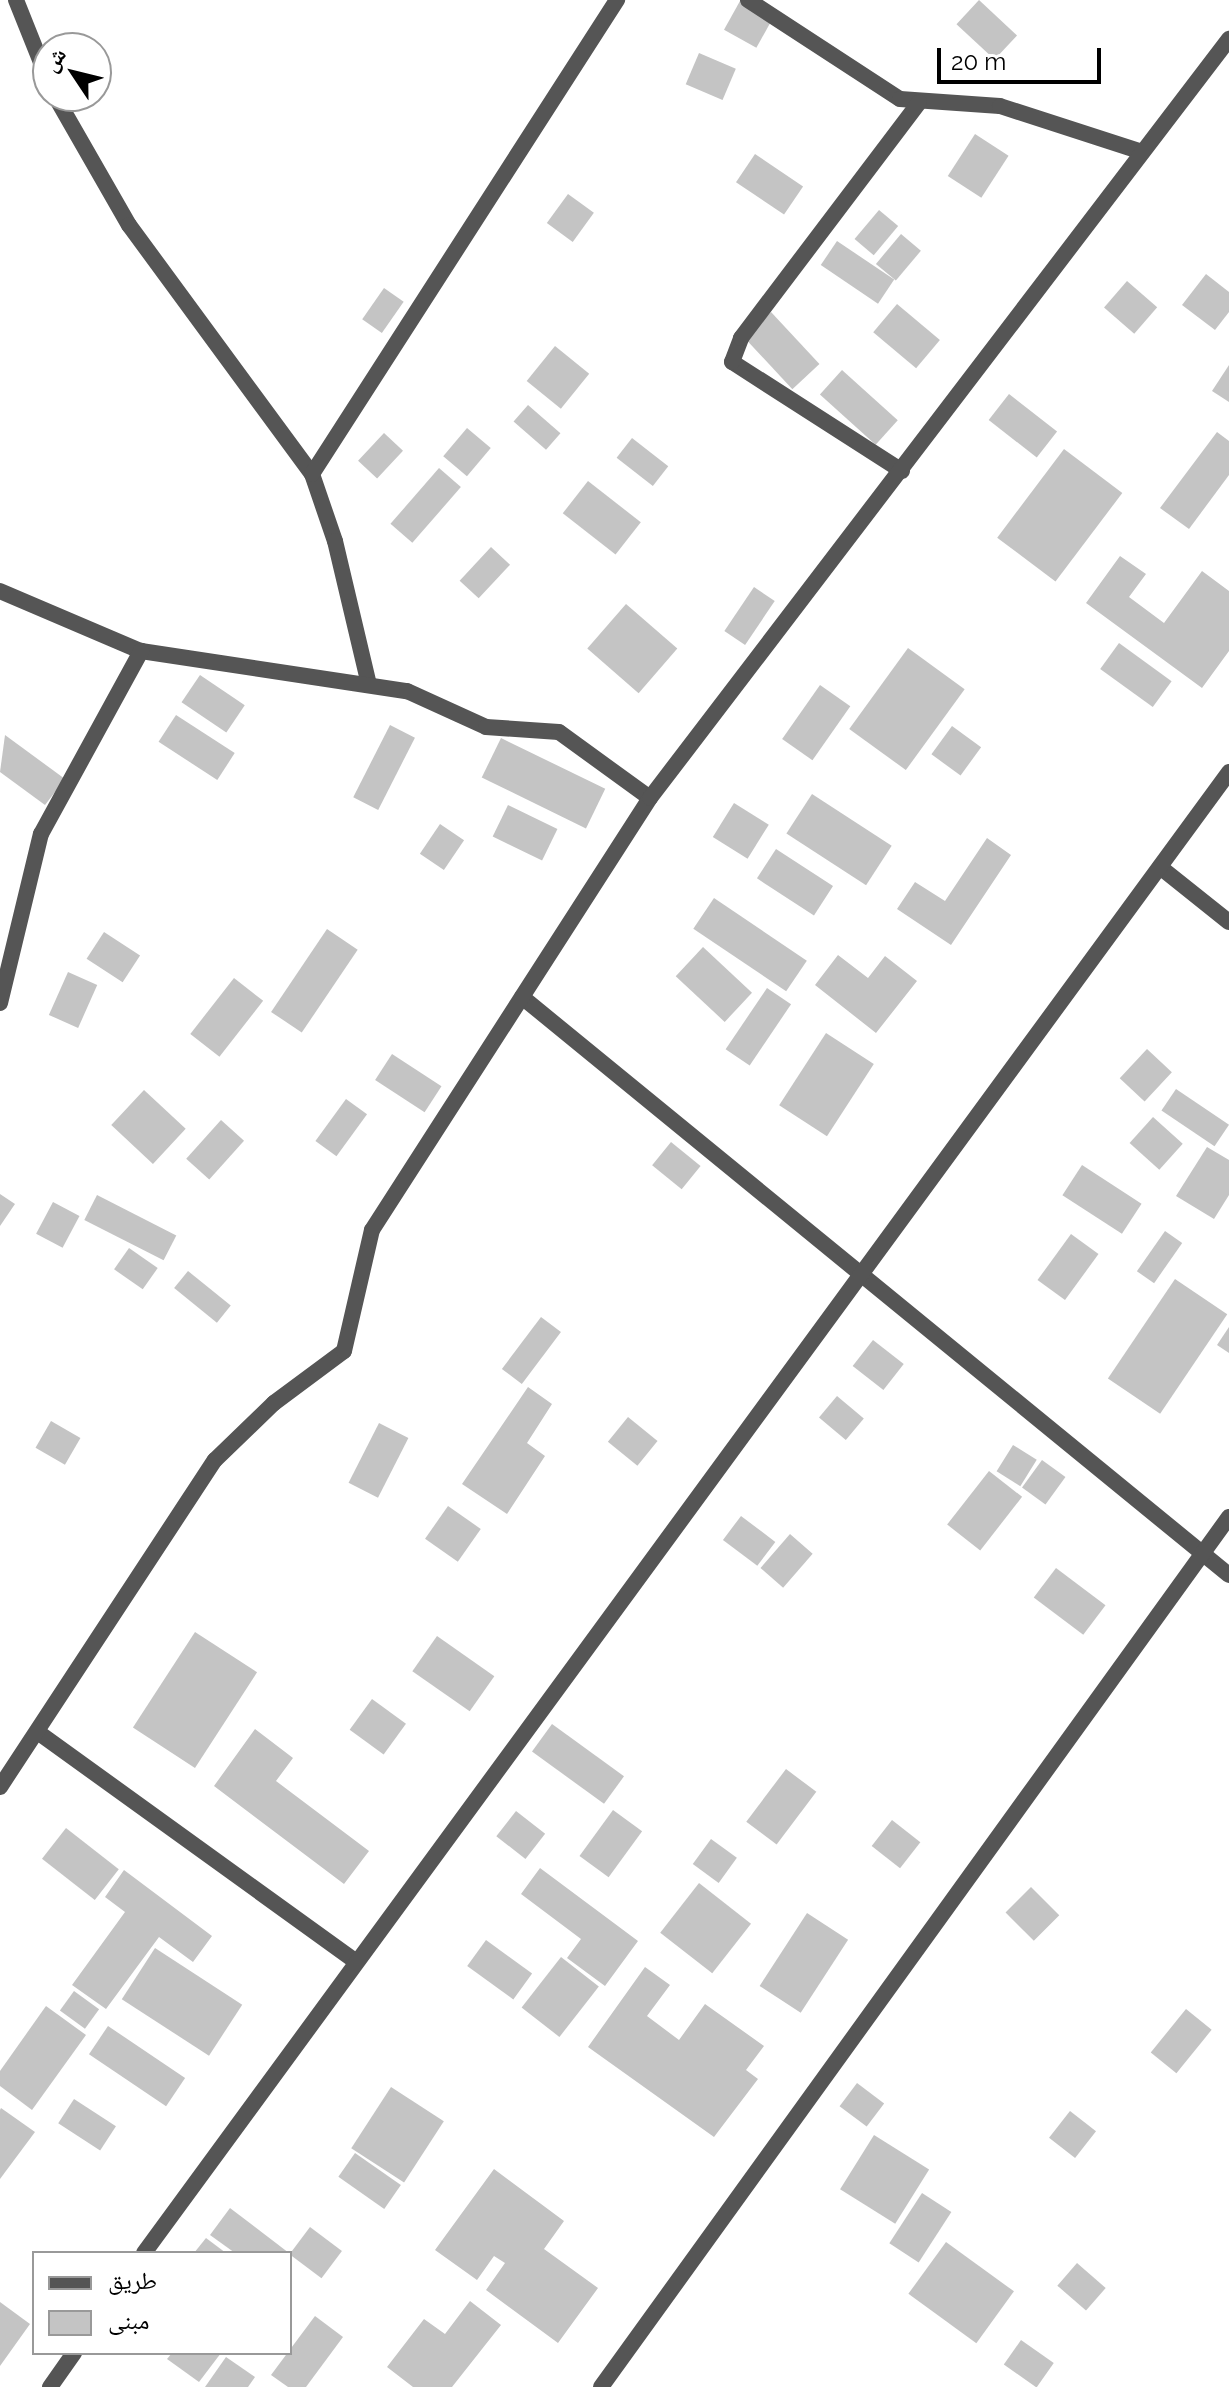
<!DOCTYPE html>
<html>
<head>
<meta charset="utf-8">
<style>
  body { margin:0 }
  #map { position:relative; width:1229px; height:2387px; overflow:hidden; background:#fff; font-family:Raleway,"Noto Naskh Arabic",sans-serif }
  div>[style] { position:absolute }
  .building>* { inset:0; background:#c4c4c4; transform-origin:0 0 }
  .minor>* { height:16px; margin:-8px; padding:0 8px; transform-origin:8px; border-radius:8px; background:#555 }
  span { translate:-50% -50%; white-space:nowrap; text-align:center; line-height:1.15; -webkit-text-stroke:8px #fff; paint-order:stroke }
  .legend { position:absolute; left:32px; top:2251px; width:260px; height:104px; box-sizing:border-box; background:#fff; border:2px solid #999; margin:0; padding:10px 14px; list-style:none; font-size:24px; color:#000 }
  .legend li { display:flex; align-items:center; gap:16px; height:40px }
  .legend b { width:40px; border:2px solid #999 }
  .north { position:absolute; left:32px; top:32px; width:80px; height:80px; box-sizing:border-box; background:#fff; border:2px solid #999; border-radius:50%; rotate:305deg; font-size:22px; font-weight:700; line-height:32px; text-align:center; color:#000 }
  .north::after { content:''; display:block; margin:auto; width:28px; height:36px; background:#000; clip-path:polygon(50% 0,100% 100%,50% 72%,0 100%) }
  .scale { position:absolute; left:937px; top:48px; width:164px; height:36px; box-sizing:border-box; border:4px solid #000; border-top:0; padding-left:10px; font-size:24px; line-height:28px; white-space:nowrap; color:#000; -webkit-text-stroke:6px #fff; paint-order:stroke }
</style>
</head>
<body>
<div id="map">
  <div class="building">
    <div style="left:979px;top:0;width:52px;height:33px;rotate:43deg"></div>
    <div style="left:740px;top:1px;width:37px;height:33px;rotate:29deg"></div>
    <div style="left:699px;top:53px;width:40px;height:34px;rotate:23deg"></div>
    <div style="left:975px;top:134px;width:40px;height:50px;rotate:33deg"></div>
    <div style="left:755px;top:154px;width:58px;height:34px;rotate:34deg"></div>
    <div style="left:568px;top:194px;width:32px;height:36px;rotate:36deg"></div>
    <div style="left:879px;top:210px;width:25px;height:38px;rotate:40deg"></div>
    <div style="left:901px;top:234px;width:26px;height:39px;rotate:40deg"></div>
    <div style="left:837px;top:241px;width:69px;height:29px;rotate:34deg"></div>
    <div style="clip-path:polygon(1206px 274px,1229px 292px,1229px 312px,1215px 330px,1182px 305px)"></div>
    <div style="left:1127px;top:281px;width:40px;height:35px;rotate:41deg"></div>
    <div style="left:384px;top:288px;width:24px;height:38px;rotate:35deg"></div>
    <div style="left:897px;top:304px;width:56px;height:37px;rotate:40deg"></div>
    <div style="left:771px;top:312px;width:71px;height:37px;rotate:47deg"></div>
    <div style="left:555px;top:346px;width:44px;height:45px;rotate:39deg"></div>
    <div style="clip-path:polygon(1229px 365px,1229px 402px,1212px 391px)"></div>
    <div style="left:842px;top:370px;width:75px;height:33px;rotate:42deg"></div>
    <div style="left:1009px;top:394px;width:61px;height:33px;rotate:38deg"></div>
    <div style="left:528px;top:405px;width:43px;height:22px;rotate:41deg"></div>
    <div style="left:467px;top:428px;width:31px;height:37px;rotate:40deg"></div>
    <div style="clip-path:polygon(1217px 432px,1229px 441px,1229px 475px,1189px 529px,1160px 508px)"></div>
    <div style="left:384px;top:433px;width:26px;height:38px;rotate:43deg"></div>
    <div style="left:632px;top:438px;width:46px;height:25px;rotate:38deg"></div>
    <div style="left:1064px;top:449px;width:73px;height:111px;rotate:37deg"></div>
    <div style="left:439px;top:468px;width:29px;height:74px;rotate:41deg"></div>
    <div style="left:588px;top:481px;width:67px;height:41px;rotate:38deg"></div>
    <div style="left:491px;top:547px;width:26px;height:46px;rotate:43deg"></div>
    <div style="clip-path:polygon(1120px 556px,1146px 574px,1129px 597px,1164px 623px,1202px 571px,1229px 591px,1229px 651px,1202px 688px,1086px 603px)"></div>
    <div style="left:754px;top:587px;width:25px;height:53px;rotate:34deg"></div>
    <div style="left:626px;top:604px;width:68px;height:59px;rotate:41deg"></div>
    <div style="left:1119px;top:643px;width:65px;height:32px;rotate:36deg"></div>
    <div style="left:908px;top:648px;width:70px;height:100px;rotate:36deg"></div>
    <div style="left:200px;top:675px;width:54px;height:33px;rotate:34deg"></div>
    <div style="left:820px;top:685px;width:37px;height:66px;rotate:35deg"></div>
    <div style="left:176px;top:715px;width:70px;height:32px;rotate:33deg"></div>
    <div style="left:390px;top:725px;width:28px;height:81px;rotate:27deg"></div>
    <div style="left:952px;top:726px;width:36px;height:35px;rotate:36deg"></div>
    <div style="clip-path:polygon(5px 735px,65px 779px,45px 805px,0 772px)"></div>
    <div style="left:501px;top:738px;width:116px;height:44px;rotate:26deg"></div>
    <div style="left:812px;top:794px;width:95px;height:47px;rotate:33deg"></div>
    <div style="left:734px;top:803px;width:41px;height:40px;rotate:32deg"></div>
    <div style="left:508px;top:805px;width:55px;height:35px;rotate:26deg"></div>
    <div style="left:440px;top:824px;width:29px;height:36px;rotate:34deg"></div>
    <div style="clip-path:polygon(987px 838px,1011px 855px,951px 945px,897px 909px,915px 882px,945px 901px)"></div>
    <div style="left:776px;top:849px;width:68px;height:35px;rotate:33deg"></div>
    <div style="left:714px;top:898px;width:112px;height:37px;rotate:34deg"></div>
    <div style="left:327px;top:929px;width:37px;height:100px;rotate:34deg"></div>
    <div style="left:104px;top:932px;width:43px;height:32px;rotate:33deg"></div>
    <div style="left:703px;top:947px;width:67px;height:40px;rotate:43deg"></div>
    <div style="clip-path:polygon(838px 955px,868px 978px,885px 956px,917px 981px,876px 1033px,815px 985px)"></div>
    <div style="left:68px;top:972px;width:32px;height:47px;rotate:24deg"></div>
    <div style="left:234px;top:978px;width:37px;height:71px;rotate:38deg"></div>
    <div style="left:767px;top:988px;width:29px;height:74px;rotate:34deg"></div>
    <div style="left:826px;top:1033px;width:57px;height:86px;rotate:33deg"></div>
    <div style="left:1147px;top:1049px;width:34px;height:40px;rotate:43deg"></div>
    <div style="left:392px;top:1054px;width:59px;height:31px;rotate:33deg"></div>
    <div style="left:1176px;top:1089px;width:64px;height:26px;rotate:34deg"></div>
    <div style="left:144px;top:1090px;width:57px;height:48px;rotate:43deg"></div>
    <div style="left:346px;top:1099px;width:26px;height:52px;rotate:36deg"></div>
    <div style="left:1153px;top:1117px;width:40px;height:35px;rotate:42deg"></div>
    <div style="left:221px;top:1120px;width:31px;height:52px;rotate:42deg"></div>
    <div style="left:671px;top:1142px;width:38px;height:30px;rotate:39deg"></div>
    <div style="clip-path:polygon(1207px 1147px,1229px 1160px,1229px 1195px,1214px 1219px,1176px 1196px)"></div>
    <div style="left:1082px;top:1165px;width:71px;height:36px;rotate:33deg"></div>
    <div style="clip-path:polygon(0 1194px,15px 1204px,0 1226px)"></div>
    <div style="left:97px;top:1195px;width:89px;height:28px;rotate:27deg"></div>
    <div style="left:53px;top:1202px;width:30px;height:36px;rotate:28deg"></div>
    <div style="left:1165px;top:1231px;width:21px;height:49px;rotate:35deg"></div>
    <div style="left:1071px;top:1234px;width:34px;height:57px;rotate:36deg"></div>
    <div style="left:129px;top:1248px;width:35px;height:26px;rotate:35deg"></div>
    <div style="left:188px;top:1271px;width:55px;height:22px;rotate:39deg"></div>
    <div style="left:1175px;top:1279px;width:63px;height:120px;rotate:34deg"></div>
    <div style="left:541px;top:1317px;width:25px;height:65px;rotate:37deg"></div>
    <div style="clip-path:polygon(1229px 1327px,1229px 1353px,1217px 1345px)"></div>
    <div style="left:873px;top:1340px;width:39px;height:33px;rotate:38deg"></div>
    <div style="clip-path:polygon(528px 1387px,552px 1404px,527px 1443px,545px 1456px,507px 1514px,462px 1484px)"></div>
    <div style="left:837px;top:1396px;width:35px;height:28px;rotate:40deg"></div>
    <div style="left:628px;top:1417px;width:38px;height:32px;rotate:39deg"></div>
    <div style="left:51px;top:1421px;width:34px;height:31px;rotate:30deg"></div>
    <div style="left:379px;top:1423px;width:33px;height:67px;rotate:27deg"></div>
    <div style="left:1013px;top:1445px;width:28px;height:31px;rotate:32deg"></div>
    <div style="left:1042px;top:1460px;width:29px;height:34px;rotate:36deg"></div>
    <div style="left:989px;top:1471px;width:42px;height:68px;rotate:38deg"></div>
    <div style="left:448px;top:1506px;width:40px;height:40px;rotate:35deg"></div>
    <div style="left:741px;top:1516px;width:43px;height:30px;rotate:37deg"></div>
    <div style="left:790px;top:1534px;width:30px;height:45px;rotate:41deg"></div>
    <div style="left:1056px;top:1568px;width:62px;height:37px;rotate:37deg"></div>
    <div style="left:195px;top:1632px;width:74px;height:114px;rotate:33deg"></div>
    <div style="left:437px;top:1636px;width:70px;height:43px;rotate:35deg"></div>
    <div style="left:372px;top:1699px;width:42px;height:38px;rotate:36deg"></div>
    <div style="left:552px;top:1724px;width:89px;height:34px;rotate:36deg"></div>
    <div style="clip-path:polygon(255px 1729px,293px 1758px,276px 1781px,369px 1851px,344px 1884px,214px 1786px)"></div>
    <div style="left:786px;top:1769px;width:38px;height:66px;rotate:37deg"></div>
    <div style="left:613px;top:1810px;width:36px;height:57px;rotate:36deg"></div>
    <div style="left:516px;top:1811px;width:37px;height:32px;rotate:38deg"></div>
    <div style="left:892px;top:1820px;width:36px;height:33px;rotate:38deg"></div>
    <div style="left:66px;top:1828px;width:67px;height:39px;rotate:38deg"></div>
    <div style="left:711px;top:1839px;width:32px;height:31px;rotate:36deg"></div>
    <div style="clip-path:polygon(540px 1868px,638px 1941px,605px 1986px,567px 1958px,581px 1939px,521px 1894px)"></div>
    <div style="clip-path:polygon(124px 1870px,212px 1936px,193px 1962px,159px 1937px,106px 2009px,72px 1985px,125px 1912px,105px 1897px)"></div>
    <div style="left:699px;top:1883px;width:66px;height:63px;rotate:38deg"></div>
    <div style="left:1031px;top:1887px;width:40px;height:36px;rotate:45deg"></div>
    <div style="left:807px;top:1913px;width:49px;height:87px;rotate:33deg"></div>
    <div style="left:486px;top:1940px;width:57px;height:32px;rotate:36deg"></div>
    <div style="left:155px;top:1948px;width:104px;height:61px;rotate:33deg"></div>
    <div style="left:561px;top:1957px;width:48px;height:64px;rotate:38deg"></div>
    <div style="clip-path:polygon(645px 1967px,670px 1985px,647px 2016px,679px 2040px,705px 2004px,764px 2046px,746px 2070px,758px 2079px,714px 2137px,588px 2047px)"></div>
    <div style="left:74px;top:1991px;width:31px;height:24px;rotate:36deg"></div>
    <div style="clip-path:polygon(46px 2006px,86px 2035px,32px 2110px,0 2086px,0 2071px)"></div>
    <div style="left:1186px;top:2009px;width:33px;height:56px;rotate:39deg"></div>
    <div style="left:108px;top:2026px;width:93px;height:34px;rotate:34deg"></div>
    <div style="left:857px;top:2083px;width:34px;height:29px;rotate:37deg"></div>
    <div style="left:391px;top:2087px;width:63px;height:73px;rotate:33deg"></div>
    <div style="left:74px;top:2099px;width:50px;height:29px;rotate:33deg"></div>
    <div style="clip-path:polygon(1px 2108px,35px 2132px,0 2179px,0 2110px)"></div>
    <div style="left:1070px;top:2111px;width:33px;height:34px;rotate:38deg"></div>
    <div style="left:874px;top:2135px;width:65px;height:64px;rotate:32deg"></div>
    <div style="left:355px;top:2153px;width:56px;height:29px;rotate:35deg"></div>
    <div style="clip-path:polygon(494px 2169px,564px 2221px,544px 2249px,598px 2288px,558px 2343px,486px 2290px,505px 2263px,494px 2256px,477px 2280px,435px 2250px)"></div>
    <div style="left:922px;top:2193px;width:35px;height:60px;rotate:33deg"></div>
    <div style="clip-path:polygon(230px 2208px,289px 2253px,235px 2253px,210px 2235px)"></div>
    <div style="left:310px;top:2227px;width:40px;height:34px;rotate:37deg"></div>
    <div style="clip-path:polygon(206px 2238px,226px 2253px,194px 2253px)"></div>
    <div style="left:946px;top:2242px;width:84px;height:64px;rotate:36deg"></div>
    <div style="left:1077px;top:2263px;width:38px;height:30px;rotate:41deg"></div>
    <div style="clip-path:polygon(470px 2301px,501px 2325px,452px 2387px,413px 2387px,387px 2367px,424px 2319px,445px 2334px)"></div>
    <div style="clip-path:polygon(0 2302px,30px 2324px,0 2366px)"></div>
    <div style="clip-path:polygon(315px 2316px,343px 2337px,306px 2387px,288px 2387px,271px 2375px)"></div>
    <div style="left:1021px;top:2340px;width:40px;height:30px;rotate:35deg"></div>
    <div style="clip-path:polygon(172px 2353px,221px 2353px,199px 2382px,167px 2359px)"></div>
    <div style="clip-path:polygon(226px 2357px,255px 2377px,248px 2387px,205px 2387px)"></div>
  </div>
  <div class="minor">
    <div style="left:16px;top:0;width:86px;rotate:68.2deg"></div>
    <div style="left:748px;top:0;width:181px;rotate:33.1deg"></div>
    <div style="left:900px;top:99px;width:100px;rotate:4deg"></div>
    <div style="left:1000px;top:106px;width:149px;rotate:17.9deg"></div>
    <div style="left:55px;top:96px;width:149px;rotate:60.2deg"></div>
    <div style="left:129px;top:225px;width:309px;rotate:53.7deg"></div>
    <div style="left:312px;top:474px;width:71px;rotate:71.1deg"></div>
    <div style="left:335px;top:541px;width:148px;rotate:76.7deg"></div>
    <div style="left:902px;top:471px;width:202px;rotate:-147.3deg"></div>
    <div style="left:732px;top:362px;width:26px;rotate:-69deg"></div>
    <div style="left:741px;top:338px;width:295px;rotate:-52.9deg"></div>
    <div style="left:312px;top:474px;width:564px;rotate:-57.24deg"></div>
    <div style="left:0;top:591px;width:153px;rotate:23.1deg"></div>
    <div style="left:141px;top:651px;width:269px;rotate:8.6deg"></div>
    <div style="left:407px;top:691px;width:87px;rotate:24.5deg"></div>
    <div style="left:486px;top:727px;width:73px;rotate:3.9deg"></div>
    <div style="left:559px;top:732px;width:112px;rotate:36deg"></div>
    <div style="left:1160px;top:867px;width:88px;rotate:38.6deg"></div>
    <div style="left:522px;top:997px;width:913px;rotate:39.27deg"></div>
    <div style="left:0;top:1003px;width:174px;rotate:-76.4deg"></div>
    <div style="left:41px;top:834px;width:209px;rotate:-61.3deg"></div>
    <div style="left:39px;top:1733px;width:391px;rotate:35.8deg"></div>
    <div style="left:0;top:1787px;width:391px;rotate:-56.7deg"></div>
    <div style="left:215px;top:1460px;width:82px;rotate:-44deg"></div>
    <div style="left:274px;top:1403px;width:87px;rotate:-36.6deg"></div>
    <div style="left:344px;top:1351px;width:124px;rotate:-77deg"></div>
    <div style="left:372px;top:1230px;width:514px;rotate:-57.24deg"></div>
    <div style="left:650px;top:798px;width:955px;rotate:-52.66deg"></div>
    <div style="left:144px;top:2253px;width:1836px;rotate:-53.77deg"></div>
    <div style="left:50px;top:2387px;width:42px;rotate:-54.8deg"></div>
    <div style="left:601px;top:2387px;width:1073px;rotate:-54.18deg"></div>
  </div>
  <ul class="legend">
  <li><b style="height:10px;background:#555"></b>طريق</li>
  <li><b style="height:22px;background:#c4c4c4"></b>مبنى</li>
  </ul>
  <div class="north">ش</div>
  <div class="scale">20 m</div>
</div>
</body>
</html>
